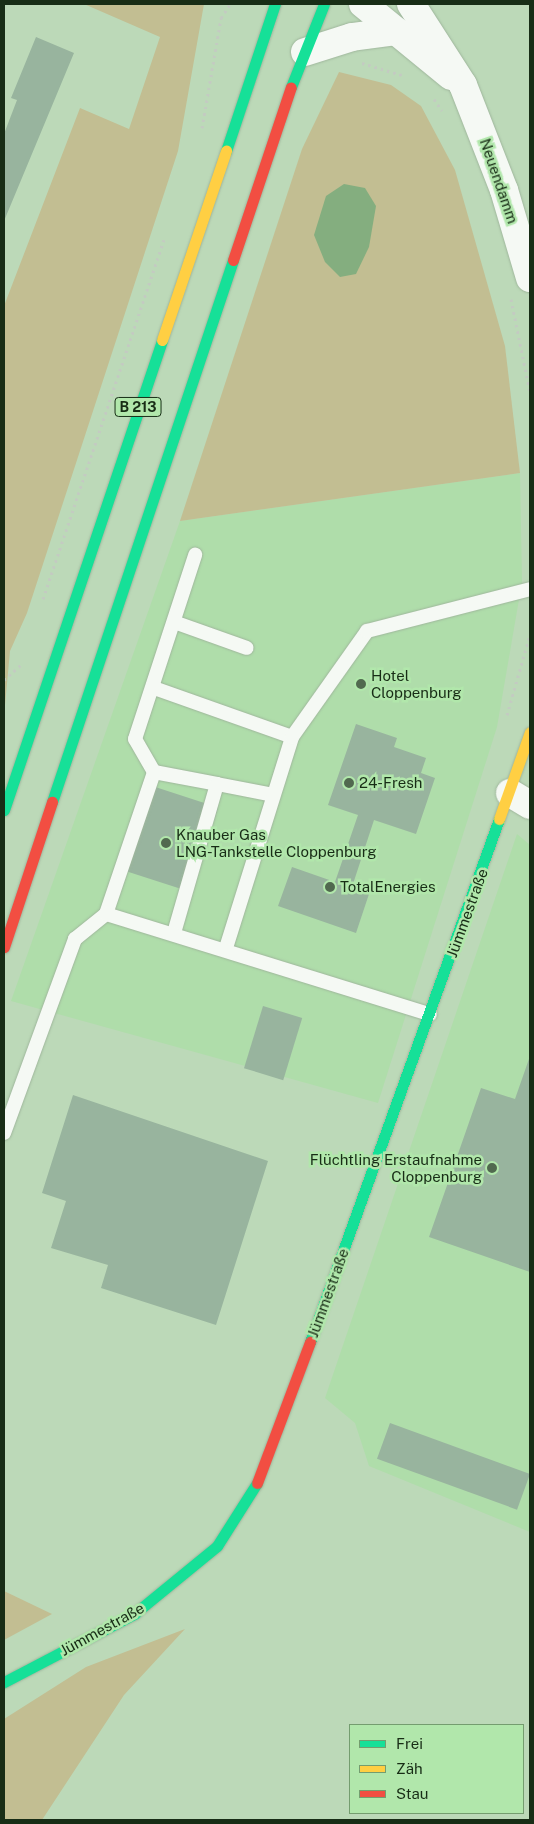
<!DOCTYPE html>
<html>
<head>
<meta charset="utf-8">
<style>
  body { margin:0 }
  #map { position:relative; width:534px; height:1824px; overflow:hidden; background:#bcd9b8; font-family:"Public Sans",sans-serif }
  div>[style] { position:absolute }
  .built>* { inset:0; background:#afddaa }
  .green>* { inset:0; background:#c2be92 }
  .water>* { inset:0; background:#84ae7f }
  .building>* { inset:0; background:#98b49e; transform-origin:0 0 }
  .path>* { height:3px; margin-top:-1.5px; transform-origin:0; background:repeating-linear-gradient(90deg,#c3cbc1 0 2.5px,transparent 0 6.5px) }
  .roads { filter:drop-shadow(0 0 1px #9fb69c) drop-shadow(0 0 1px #9fb69c) }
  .lane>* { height:14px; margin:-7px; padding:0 7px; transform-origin:7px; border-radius:7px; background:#f5f9f4 }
  .street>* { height:28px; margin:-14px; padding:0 14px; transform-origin:14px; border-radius:14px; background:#f5f9f4 }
  .fast>* { height:11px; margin:-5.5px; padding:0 5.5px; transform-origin:5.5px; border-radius:5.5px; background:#16e098 }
  .slow>* { height:11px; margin:-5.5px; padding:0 5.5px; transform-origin:5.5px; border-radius:5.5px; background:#ffcf43 }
  .jam>* { height:11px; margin:-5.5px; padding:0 5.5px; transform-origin:5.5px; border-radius:5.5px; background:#f24e42 }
  .dots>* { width:14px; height:14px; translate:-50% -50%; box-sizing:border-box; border:2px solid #b1e7ab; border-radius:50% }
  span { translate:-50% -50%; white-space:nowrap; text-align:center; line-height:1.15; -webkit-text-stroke:5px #b1e7ab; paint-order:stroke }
  .shield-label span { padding:1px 4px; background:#b1e7ab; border:1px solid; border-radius:4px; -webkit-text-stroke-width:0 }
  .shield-label { font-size:14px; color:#182d16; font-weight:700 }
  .street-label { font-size:15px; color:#182d16 }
  .poi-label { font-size:15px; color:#182d16 }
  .left { translate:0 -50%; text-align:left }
  .right { translate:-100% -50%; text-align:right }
  .frame { position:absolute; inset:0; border:5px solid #182d16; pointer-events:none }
  .legend { position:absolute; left:349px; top:1724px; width:175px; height:90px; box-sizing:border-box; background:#b1e7ab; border:1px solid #749d6f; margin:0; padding:6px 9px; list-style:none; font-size:15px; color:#182d16 }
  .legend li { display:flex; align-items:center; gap:10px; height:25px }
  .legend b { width:25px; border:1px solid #749d6f }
</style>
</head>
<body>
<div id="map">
  <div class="built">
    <div style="clip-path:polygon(520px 473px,522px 582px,497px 727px,378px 1103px,11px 1001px,180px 521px)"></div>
    <div style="clip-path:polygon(517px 834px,530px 845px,530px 1532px,369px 1466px,355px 1423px,325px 1398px)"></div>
  </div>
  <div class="green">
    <div style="clip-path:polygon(84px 4px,204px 4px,178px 151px,27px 613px,10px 651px,4px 716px,4px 306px,80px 108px,129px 129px,160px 37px)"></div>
    <div style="clip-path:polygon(339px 72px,391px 85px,421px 106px,455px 170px,505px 346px,520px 473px,180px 521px,302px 149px)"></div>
    <div style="clip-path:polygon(4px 1591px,52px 1614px,4px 1640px)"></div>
    <div style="clip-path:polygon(185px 1629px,124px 1695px,42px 1820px,4px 1820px,4px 1719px,86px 1667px)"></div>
  </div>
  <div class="water">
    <div style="clip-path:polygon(344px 184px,365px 188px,376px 206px,369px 247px,356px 274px,340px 277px,325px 262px,314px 235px,326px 196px)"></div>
  </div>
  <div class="building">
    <div style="clip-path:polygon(36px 37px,74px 53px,4px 221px,4px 134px,17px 100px,11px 98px)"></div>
    <div style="clip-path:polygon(356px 724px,397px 738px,394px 747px,426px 758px,421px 773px,435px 778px,416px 834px,374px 820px,352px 887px,369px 894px,356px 933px,278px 906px,292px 867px,335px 882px,358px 815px,328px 805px)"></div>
    <div style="left:143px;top:783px;width:79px;height:89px;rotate:18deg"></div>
    <div style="left:263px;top:1006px;width:41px;height:65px;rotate:17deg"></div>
    <div style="clip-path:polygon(530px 1056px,530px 1272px,429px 1237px,481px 1088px,515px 1099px)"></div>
    <div style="clip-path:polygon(73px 1095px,268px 1161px,216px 1325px,101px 1288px,108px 1265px,51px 1248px,66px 1201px,42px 1193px)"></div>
    <div style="left:390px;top:1423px;width:149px;height:38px;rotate:20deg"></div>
  </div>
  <div class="path">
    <div style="left:362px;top:63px;width:45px;rotate:16.8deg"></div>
    <div style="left:434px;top:99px;width:14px;rotate:56deg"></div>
    <div style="left:202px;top:128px;width:112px;rotate:-80.2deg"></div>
    <div style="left:221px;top:18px;width:17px;rotate:-57deg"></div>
    <div style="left:511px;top:299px;width:95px;rotate:78.5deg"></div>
    <div style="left:43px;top:599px;width:379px;rotate:-71.4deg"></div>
    <div style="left:4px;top:680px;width:24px;rotate:-42deg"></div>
    <div style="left:507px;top:715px;width:84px;rotate:-74.1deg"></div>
  </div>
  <div class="roads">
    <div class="lane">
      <div style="left:174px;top:622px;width:77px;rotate:19.6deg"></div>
      <div style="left:154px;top:688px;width:146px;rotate:19.5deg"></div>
      <div style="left:154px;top:772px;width:64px;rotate:10.8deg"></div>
      <div style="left:106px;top:914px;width:150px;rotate:-71.3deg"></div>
      <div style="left:154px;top:772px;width:38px;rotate:-120deg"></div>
      <div style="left:135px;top:739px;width:194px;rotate:-71.9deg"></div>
      <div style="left:174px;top:933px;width:155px;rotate:-73.9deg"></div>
      <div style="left:217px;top:784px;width:57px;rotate:11.1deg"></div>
      <div style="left:226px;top:948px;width:221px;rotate:-72.6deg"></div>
      <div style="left:292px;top:737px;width:130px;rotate:-54.7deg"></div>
      <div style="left:367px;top:631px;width:168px;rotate:-14.4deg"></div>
      <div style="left:4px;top:1133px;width:207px;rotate:-69.9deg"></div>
      <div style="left:75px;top:939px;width:40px;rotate:-39deg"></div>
      <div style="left:106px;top:914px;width:339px;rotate:17.2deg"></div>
    </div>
    <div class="street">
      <div style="left:363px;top:4px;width:114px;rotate:39.3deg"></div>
      <div style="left:411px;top:4px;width:96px;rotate:57.3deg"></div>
      <div style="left:463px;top:85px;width:113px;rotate:68.7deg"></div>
      <div style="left:504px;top:190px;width:92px;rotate:73.5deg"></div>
      <div style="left:305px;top:52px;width:49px;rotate:-17.7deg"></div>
      <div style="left:352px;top:37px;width:44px;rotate:-7.8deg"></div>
      <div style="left:510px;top:793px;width:23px;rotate:31deg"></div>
    </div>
    <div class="fast">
      <div style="left:291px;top:87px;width:89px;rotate:-68.3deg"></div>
      <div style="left:226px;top:151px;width:155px;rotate:-71.6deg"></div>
      <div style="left:52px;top:802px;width:571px;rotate:-71.53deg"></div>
      <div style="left:4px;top:810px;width:496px;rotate:-71.4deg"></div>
      <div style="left:310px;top:1342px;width:556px;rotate:-70.13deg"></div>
      <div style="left:4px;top:1682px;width:147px;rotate:-27.6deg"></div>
      <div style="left:134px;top:1614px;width:107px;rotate:-39.3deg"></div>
      <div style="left:217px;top:1546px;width:75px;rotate:-57.6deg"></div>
    </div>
    <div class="slow">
      <div style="left:162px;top:340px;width:200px;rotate:-71.3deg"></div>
      <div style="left:499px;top:819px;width:92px;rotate:-70.4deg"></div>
    </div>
    <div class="jam">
      <div style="left:233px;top:260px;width:182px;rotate:-71.5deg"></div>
      <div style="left:4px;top:947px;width:153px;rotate:-71.7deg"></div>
      <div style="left:257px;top:1483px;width:151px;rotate:-69.4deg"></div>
    </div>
  </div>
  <div class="dots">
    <div style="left:361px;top:684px;background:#51694f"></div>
    <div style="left:349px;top:783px;background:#51694f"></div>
    <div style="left:166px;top:843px;background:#51694f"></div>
    <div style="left:330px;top:887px;background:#51694f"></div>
    <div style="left:492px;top:1168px;background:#51694f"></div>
  </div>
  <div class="shield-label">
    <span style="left:138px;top:407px">B 213</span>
  </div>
  <div class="street-label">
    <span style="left:499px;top:181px;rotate:71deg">Neuendamm</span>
    <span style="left:467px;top:913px;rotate:-70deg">Jümmestraße</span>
    <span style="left:328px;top:1293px;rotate:-70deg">Jümmestraße</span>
    <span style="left:102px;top:1629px;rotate:-29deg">Jümmestraße</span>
  </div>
  <div class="poi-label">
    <span class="left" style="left:371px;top:684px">Hotel<br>Cloppenburg</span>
    <span class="left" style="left:359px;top:783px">24-Fresh</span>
    <span class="left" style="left:176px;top:843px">Knauber Gas<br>LNG-Tankstelle Cloppenburg</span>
    <span class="left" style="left:340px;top:887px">TotalEnergies</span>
    <span class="right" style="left:482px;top:1168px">Flüchtling Erstaufnahme<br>Cloppenburg</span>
  </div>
  <div class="frame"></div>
  <ul class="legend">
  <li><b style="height:6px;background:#16e098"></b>Frei</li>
  <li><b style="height:6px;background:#ffcf43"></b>Zäh</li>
  <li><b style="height:6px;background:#f24e42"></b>Stau</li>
  </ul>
</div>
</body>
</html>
